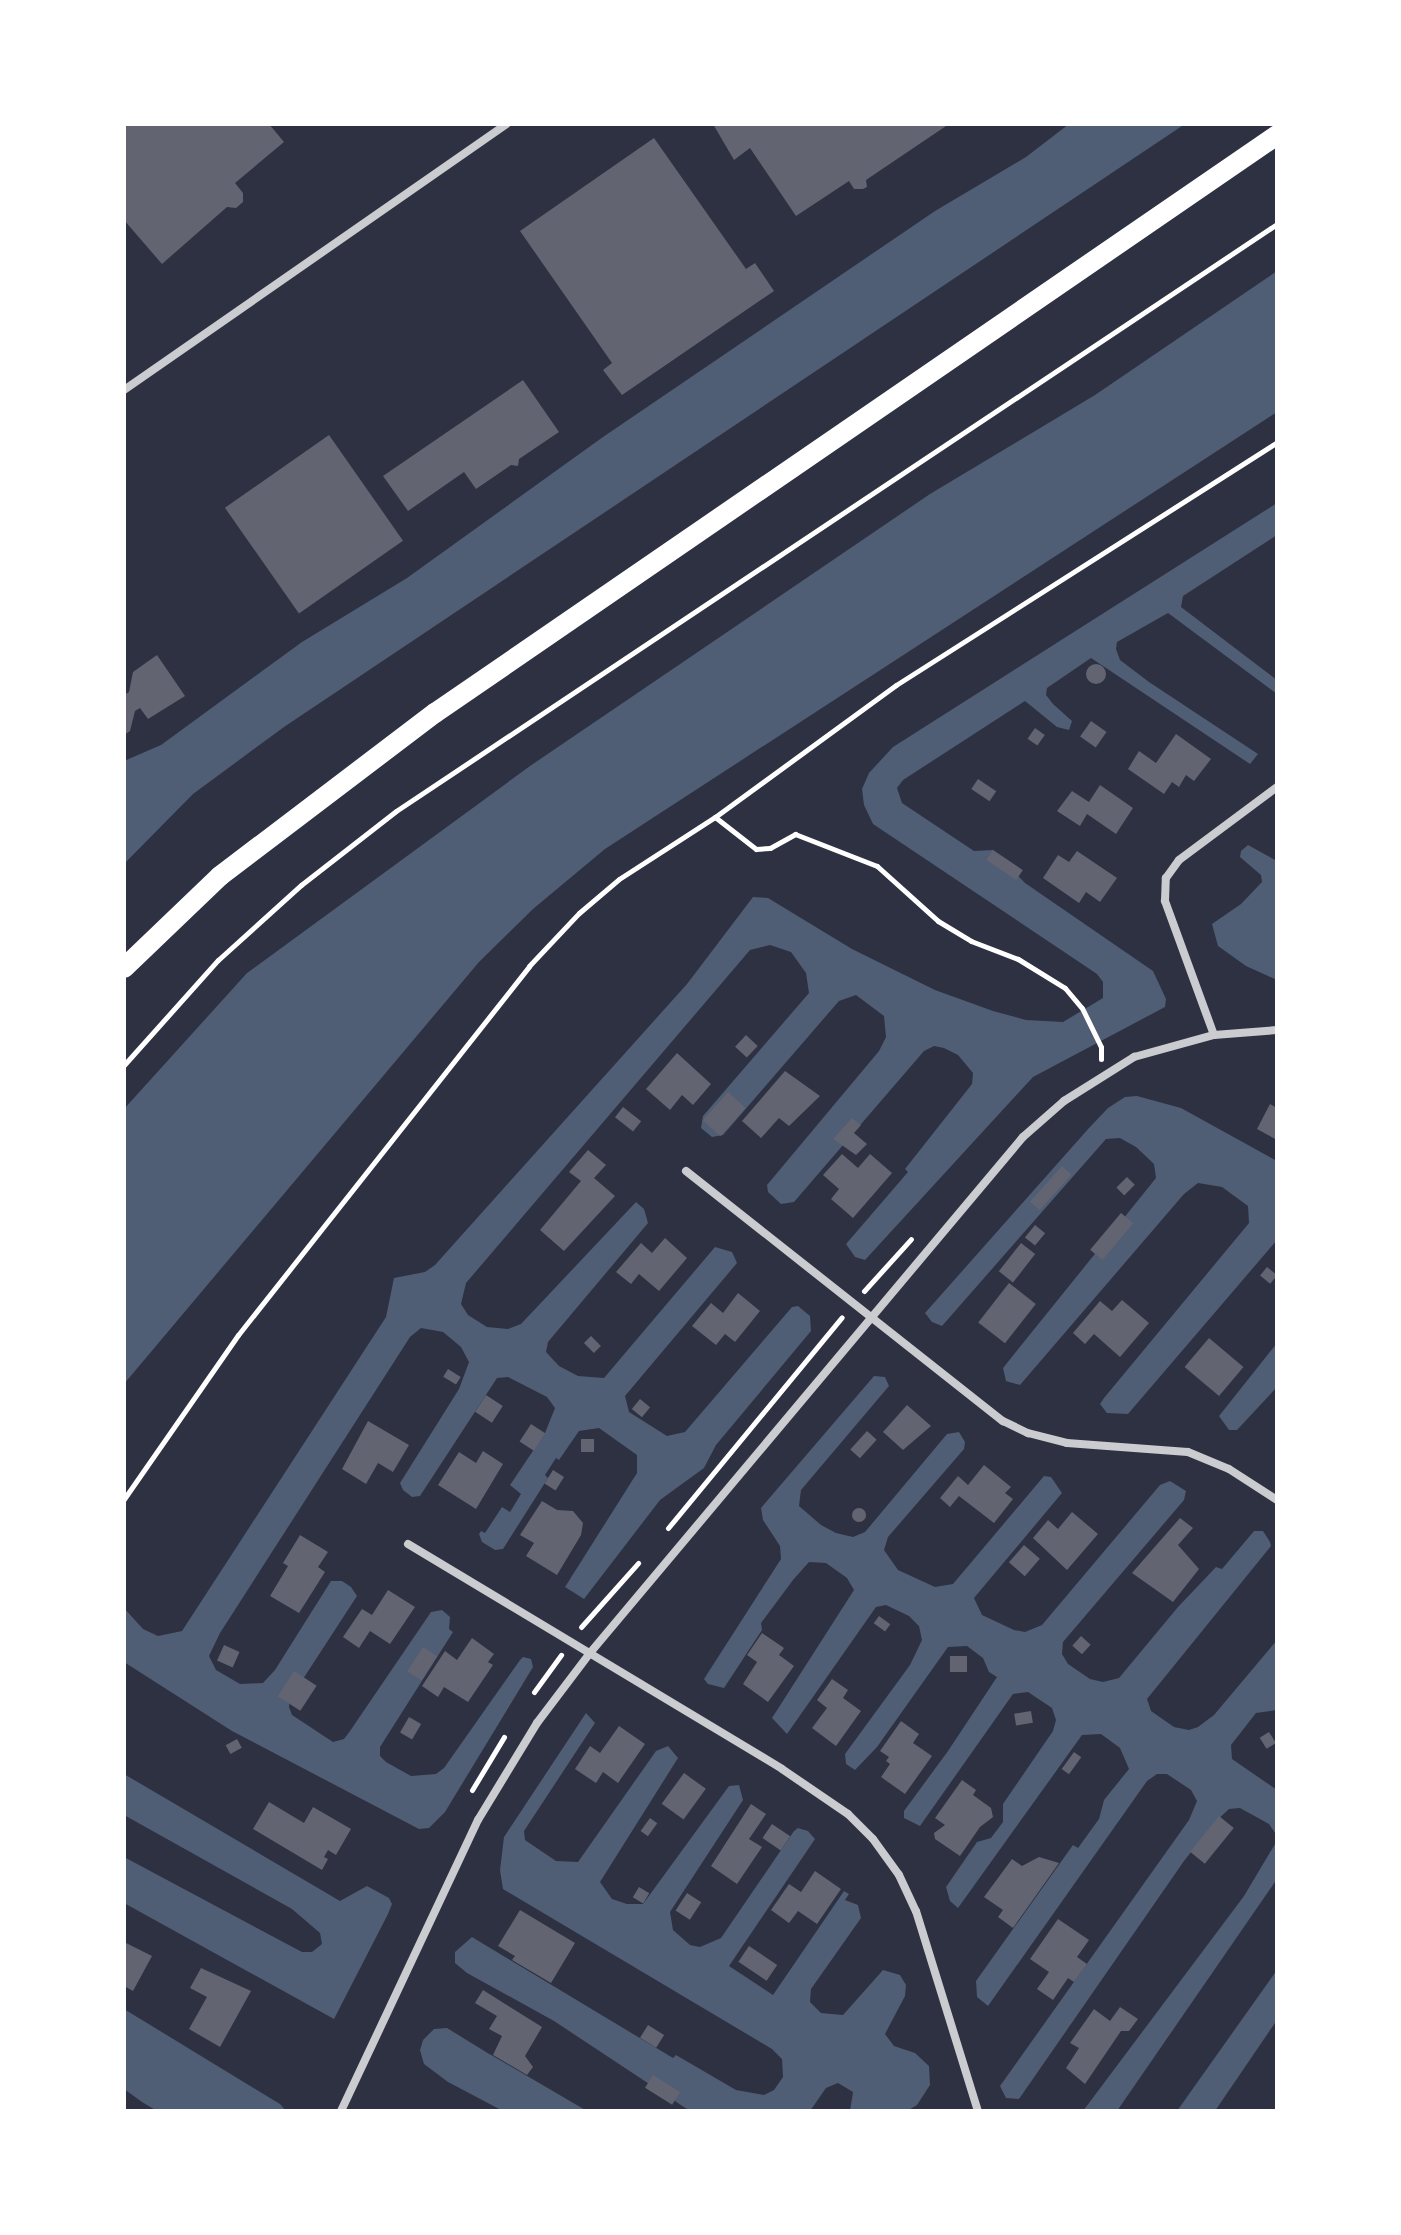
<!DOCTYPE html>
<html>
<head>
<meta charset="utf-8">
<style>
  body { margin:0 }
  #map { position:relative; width:1401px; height:2235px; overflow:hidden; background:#2d3142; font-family:"IBM Plex Serif",serif }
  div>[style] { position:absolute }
  .water>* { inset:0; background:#4f5d75 }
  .building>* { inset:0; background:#626471; transform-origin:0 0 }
  .round { border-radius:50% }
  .path>* { height:5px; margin:-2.5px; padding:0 2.5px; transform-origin:2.5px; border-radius:2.5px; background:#fff }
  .minor>* { height:8px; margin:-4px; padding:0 4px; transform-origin:4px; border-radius:4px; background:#caccd0 }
  .primary>* { height:20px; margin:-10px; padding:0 10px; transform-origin:10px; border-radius:10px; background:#fff }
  span { translate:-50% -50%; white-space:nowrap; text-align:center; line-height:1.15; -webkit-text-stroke:8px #fff; paint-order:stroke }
  .frame { position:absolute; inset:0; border:126px solid #fff; pointer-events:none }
</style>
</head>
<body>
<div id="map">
  <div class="water">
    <div style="clip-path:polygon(1069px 124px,1185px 124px,284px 727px,193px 794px,124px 864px,124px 761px,161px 745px,302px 642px,407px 578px,603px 437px,935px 211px,1026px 157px)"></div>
    <div style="clip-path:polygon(1277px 271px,1277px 412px,605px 849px,533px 909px,479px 962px,124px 1384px,124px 1109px,247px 973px,530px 766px,930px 494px,1095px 395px)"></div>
    <div style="clip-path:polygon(1277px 503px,1277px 535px,1183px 596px,1181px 607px,1277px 680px,1277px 694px,1168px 613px,1117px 642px,1116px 649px,1120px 660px,1149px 682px,1258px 754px,1250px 764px,1091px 658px,1047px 688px,1046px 695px,1053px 704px,1072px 721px,1069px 730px,1057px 727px,1025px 701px,903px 780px,897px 788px,902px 803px,974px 851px,993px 850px,1025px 883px,1153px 971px,1166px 999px,1165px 1007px,1033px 1077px,865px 1260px,855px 1257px,846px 1244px,908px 1172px,905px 1169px,972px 1084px,973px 1073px,958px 1055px,944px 1048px,934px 1046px,924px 1051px,794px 1202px,781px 1204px,768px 1192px,767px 1185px,879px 1051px,886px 1037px,884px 1016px,856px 995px,839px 1001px,723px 1135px,712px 1137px,701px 1128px,703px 1116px,809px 993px,806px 973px,791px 952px,770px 945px,750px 950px,466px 1283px,461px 1304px,468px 1315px,487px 1327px,508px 1329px,521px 1324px,636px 1202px,644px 1209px,648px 1223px,548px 1342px,546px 1352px,559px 1366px,578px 1376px,604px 1378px,715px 1247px,732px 1252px,737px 1263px,625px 1396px,629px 1412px,667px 1436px,685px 1432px,792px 1307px,798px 1306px,810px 1316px,811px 1331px,716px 1445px,704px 1468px,660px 1500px,584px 1599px,565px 1587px,637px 1473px,637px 1455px,599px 1428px,579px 1431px,559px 1460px,556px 1458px,545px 1475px,548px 1478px,503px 1549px,495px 1550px,482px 1542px,479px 1534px,481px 1531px,485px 1533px,502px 1507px,510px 1512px,521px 1494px,510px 1485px,545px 1433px,555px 1408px,547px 1397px,508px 1377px,497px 1378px,420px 1496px,412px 1497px,403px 1490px,400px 1483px,459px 1389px,469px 1362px,461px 1347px,443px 1332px,421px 1328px,410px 1337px,220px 1633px,209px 1656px,216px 1670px,240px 1684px,263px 1683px,275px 1670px,331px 1581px,342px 1581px,351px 1587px,357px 1596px,290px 1699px,289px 1707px,292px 1715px,333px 1742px,344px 1739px,350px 1731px,431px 1612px,442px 1610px,450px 1617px,449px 1629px,453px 1632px,380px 1747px,380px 1756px,386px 1762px,411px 1776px,436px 1774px,444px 1768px,520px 1660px,523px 1657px,531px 1659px,533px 1667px,445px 1812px,429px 1828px,419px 1829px,232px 1731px,124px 1662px,124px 1608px,143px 1629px,158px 1636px,182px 1631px,386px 1317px,394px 1278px,425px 1272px,435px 1265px,687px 984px,753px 897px,768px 898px,852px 949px,935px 990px,993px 1011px,1026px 1020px,1063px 1022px,1103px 998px,1103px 982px,1097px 974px,873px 824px,864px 805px,862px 789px,869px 773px,893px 747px)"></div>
    <div style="clip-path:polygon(1248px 845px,1277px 861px,1277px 980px,1246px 966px,1218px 946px,1212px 924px,1241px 904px,1262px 882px,1261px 875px,1240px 857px,1241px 851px)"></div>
    <div style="clip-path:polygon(1137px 1096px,1181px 1108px,1277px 1161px,1277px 1240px,1128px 1414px,1107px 1413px,1100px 1404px,1104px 1398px,1249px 1223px,1248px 1206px,1222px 1187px,1198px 1183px,1184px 1194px,1020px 1385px,1006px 1381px,1003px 1368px,1156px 1178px,1154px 1164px,1136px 1147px,1120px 1138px,1106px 1139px,942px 1326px,932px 1322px,925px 1313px,1089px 1128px,1108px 1108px,1125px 1097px)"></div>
    <div style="clip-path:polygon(1277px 1343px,1277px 1387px,1237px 1430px,1229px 1430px,1219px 1416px)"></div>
    <div style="clip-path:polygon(874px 1376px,885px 1377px,889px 1386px,801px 1490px,799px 1506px,821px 1525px,836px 1533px,853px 1537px,865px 1532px,947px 1434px,959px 1432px,965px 1442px,964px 1449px,888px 1537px,884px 1550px,898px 1570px,935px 1587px,953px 1584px,1044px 1476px,1051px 1477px,1062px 1493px,974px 1598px,982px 1615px,1014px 1630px,1025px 1632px,1042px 1625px,1160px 1485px,1170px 1481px,1186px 1491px,1184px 1500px,1063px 1642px,1062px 1654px,1068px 1664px,1090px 1679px,1103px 1682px,1119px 1678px,1178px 1607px,1216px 1567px,1222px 1569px,1254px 1531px,1263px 1531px,1270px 1542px,1271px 1546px,1147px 1699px,1151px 1711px,1174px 1727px,1189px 1730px,1198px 1727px,1214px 1715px,1277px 1640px,1277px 1710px,1256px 1713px,1231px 1745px,1232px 1759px,1277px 1790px,1277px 1879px,1117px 2111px,1083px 2111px,1244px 1896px,1275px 1844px,1275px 1833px,1269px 1824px,1240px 1808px,1229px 1809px,1214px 1823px,1184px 1861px,1019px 2099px,1006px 2098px,1000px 2086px,1189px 1820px,1197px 1801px,1191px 1790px,1167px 1774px,1157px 1774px,1147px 1781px,988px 2006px,977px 1997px,976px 1981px,1073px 1845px,1078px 1848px,1099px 1819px,1104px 1800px,1129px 1769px,1120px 1748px,1101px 1734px,1082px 1735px,958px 1908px,950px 1901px,946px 1887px,977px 1842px,991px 1838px,1003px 1822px,1003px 1804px,1053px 1731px,1056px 1720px,1052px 1708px,1028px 1692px,1013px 1694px,920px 1826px,904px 1818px,904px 1811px,948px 1751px,997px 1677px,989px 1672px,983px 1658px,967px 1646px,948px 1647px,877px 1747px,855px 1770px,846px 1764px,845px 1754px,910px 1665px,922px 1640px,919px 1626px,909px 1616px,886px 1605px,876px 1607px,787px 1734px,772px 1718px,854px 1590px,847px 1578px,826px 1563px,809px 1562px,793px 1580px,761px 1623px,762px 1630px,724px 1688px,708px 1684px,704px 1679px,781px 1559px,780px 1546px,763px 1520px,761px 1508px)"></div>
    <div style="clip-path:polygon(586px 1713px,595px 1723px,524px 1831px,525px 1840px,556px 1861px,578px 1862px,656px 1751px,668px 1746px,678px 1758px,600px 1882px,612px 1899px,627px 1904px,643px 1904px,729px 1786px,739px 1785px,743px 1800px,670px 1912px,673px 1930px,690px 1945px,700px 1947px,721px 1938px,794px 1831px,798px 1828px,808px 1831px,815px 1839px,729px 1966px,773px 1995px,844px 1891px,849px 1894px,845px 1900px,858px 1905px,861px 1918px,811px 1989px,810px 2002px,821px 2013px,843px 2015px,883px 1970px,900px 1975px,906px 1985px,905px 1996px,885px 2034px,894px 2046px,915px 2053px,929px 2066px,930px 2085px,917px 2105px,907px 2111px,850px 2111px,853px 2092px,838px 2083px,826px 2088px,810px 2111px,690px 2111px,554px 2021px,467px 1973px,455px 1963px,455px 1952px,472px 1937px,673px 2058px,676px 2055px,736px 2090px,764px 2095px,774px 2090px,783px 2077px,782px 2059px,772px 2049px,503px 1889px,500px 1870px,504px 1837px)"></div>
    <div style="clip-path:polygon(124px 1774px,340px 1901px,367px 1886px,389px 1898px,392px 1904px,388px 1914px,334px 2019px,124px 1903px,124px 1857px,302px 1952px,312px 1952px,322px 1944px,320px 1933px,292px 1909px,124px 1815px)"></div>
    <div style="clip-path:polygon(1277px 1970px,1277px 2020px,1215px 2111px,1177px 2111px)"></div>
    <div style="clip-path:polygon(124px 2009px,280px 2104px,286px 2111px,157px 2111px,142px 2102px,124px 2089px)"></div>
    <div style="clip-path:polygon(447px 2028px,486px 2052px,587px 2111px,503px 2111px,448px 2082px,424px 2064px,420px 2050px,423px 2040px,434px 2029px)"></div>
  </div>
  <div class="building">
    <div style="clip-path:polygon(124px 124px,269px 124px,284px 142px,235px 183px,243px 193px,243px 202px,236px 208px,227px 207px,162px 264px,124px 220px)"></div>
    <div style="clip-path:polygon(713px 124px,949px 124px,866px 180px,867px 187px,863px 189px,854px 189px,849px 181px,796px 216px,750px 148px,734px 160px)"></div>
    <div style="clip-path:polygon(654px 138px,746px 269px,755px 263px,774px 291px,622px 395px,603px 370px,612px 363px,520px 231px)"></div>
    <div style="clip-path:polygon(523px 380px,559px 432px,519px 459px,518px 466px,511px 465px,476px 489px,464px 472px,408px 511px,383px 476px)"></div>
    <div style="left:329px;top:435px;width:129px;height:127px;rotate:55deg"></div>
    <div style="clip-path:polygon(157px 655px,185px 696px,148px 719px,140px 708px,135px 711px,130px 731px,124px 735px,124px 695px,129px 692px,133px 672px)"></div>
    <div class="round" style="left:1086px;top:664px;width:20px;height:20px"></div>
    <div style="left:1091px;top:721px;width:19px;height:19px;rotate:35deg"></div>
    <div style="left:1035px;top:728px;width:12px;height:13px;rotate:35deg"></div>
    <div style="clip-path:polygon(1176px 734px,1211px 759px,1194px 781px,1186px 775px,1179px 787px,1172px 782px,1164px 794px,1128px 769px,1139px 751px,1156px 763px)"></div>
    <div style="left:978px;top:779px;width:22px;height:12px;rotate:34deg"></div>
    <div style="clip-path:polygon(1100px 785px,1133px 808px,1116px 834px,1087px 814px,1080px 826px,1057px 811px,1072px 791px,1089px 802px)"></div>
    <div style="left:993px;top:850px;width:36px;height:12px;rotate:34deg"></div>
    <div style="clip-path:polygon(1077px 851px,1117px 878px,1100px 902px,1086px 892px,1079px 903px,1043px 878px,1058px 855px,1069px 862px)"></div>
    <div style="left:746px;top:1035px;width:16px;height:16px;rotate:43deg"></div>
    <div style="clip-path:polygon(677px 1053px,711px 1084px,693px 1105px,682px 1095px,670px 1110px,646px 1089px)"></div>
    <div style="clip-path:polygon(785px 1071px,820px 1096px,789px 1126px,779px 1118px,761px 1138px,742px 1121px)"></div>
    <div style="left:728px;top:1092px;width:24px;height:38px;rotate:42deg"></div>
    <div style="clip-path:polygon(1270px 1104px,1277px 1108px,1277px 1140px,1257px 1129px)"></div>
    <div style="left:623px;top:1107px;width:23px;height:13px;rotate:38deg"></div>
    <div style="clip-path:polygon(852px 1118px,861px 1125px,854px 1133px,867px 1144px,856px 1155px,833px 1139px)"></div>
    <div style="clip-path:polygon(588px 1150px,606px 1165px,594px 1178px,615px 1196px,564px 1251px,540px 1230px,581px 1181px,569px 1172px)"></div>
    <div style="clip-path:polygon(842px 1154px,858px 1168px,870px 1154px,892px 1173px,853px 1218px,831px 1199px,839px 1189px,823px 1175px)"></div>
    <div style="left:1062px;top:1166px;width:13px;height:48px;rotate:42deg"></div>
    <div style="left:1127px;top:1177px;width:11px;height:15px;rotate:45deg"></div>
    <div style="left:1121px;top:1213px;width:16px;height:48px;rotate:40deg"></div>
    <div style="left:1035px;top:1225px;width:13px;height:16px;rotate:39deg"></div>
    <div style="clip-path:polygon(665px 1238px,687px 1258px,659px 1291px,639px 1274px,631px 1284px,616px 1272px,641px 1243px,652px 1253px)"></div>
    <div style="left:1021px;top:1243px;width:18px;height:36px;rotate:38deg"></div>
    <div style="left:1267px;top:1267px;width:13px;height:11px;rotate:39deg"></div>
    <div style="left:1009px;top:1283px;width:34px;height:50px;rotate:38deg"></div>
    <div style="clip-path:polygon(738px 1293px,760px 1311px,735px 1342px,725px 1334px,716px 1345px,692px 1326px,711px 1303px,723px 1313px)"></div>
    <div style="clip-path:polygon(1122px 1300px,1149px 1323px,1120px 1357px,1094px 1334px,1085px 1344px,1073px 1333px,1100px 1301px,1112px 1311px)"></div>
    <div style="left:591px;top:1336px;width:14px;height:10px;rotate:45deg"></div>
    <div style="left:1209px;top:1338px;width:45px;height:38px;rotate:40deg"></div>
    <div style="left:448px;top:1369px;width:15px;height:9px;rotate:32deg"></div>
    <div style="left:486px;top:1395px;width:20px;height:20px;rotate:33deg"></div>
    <div style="left:640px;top:1399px;width:13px;height:13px;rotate:39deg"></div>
    <div style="clip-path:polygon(907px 1405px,931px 1426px,903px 1450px,883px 1432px)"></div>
    <div style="clip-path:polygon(368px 1421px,409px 1445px,393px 1472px,378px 1463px,366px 1484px,342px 1469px)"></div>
    <div style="left:531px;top:1424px;width:17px;height:21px;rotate:33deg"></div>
    <div style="left:867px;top:1431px;width:13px;height:25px;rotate:42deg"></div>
    <div style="left:581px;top:1439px;width:13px;height:13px"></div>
    <div style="clip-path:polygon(483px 1451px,503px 1464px,476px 1509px,438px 1485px,459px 1452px,476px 1463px)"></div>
    <div style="clip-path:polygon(984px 1465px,1011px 1487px,1005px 1493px,1013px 1499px,994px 1523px,959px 1496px,950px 1507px,940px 1498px,958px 1476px,968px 1485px)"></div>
    <div style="left:553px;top:1470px;width:13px;height:16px;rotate:32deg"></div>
    <div style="clip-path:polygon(542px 1501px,557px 1510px,573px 1511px,583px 1523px,581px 1535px,557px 1575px,526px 1556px,534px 1543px,520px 1535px)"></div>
    <div class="round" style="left:852px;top:1508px;width:14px;height:14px"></div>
    <div style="clip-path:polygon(1072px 1512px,1098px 1534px,1067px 1570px,1033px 1538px,1048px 1520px,1058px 1529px)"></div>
    <div style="clip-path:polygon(1180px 1518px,1193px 1528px,1178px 1545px,1199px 1569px,1173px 1602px,1132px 1573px)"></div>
    <div style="clip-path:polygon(300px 1535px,328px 1552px,318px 1567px,325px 1572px,299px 1613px,270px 1596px,288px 1566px,283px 1563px)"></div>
    <div style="left:1024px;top:1545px;width:21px;height:23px;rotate:41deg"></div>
    <div style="clip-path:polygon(388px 1590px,415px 1607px,390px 1644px,370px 1631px,359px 1648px,343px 1637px,362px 1609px,372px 1615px)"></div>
    <div style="left:879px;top:1616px;width:14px;height:9px;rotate:36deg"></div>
    <div style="clip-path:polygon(762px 1633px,784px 1648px,779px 1655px,794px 1666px,768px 1702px,743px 1684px,757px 1662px,747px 1655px)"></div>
    <div style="left:1081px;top:1636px;width:13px;height:13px;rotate:42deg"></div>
    <div style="clip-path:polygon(472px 1638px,494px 1654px,488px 1662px,493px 1665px,468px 1702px,444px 1687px,438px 1697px,422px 1686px,445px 1651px,457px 1660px)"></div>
    <div style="left:224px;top:1645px;width:17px;height:17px;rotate:24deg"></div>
    <div style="left:423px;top:1647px;width:17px;height:29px;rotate:33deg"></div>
    <div style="left:950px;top:1656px;width:17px;height:16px"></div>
    <div style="left:294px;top:1671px;width:27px;height:30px;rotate:33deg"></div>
    <div style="clip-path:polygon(832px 1679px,848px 1690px,843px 1698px,861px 1711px,836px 1746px,812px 1728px,827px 1708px,817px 1700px)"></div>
    <div style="left:1031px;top:1711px;width:12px;height:17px;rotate:81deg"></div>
    <div style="left:409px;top:1717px;width:14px;height:18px;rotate:30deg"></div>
    <div style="clip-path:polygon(901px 1721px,919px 1734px,913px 1743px,932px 1756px,905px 1794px,881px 1777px,890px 1764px,886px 1761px,889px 1757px,880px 1751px)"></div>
    <div style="clip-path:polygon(619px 1726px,645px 1744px,618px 1783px,603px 1772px,596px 1783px,575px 1769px,590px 1746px,600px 1753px)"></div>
    <div style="left:1269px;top:1732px;width:13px;height:11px;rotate:58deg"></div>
    <div style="left:237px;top:1739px;width:10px;height:13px;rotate:61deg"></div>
    <div style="left:1074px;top:1752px;width:9px;height:21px;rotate:36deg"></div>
    <div style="left:684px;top:1773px;width:27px;height:38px;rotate:36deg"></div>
    <div style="clip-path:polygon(962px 1780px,976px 1790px,973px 1795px,991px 1808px,993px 1817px,980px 1827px,960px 1856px,935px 1839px,934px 1833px,945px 1825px,935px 1818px)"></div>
    <div style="clip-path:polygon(269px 1802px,304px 1823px,313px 1807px,351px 1829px,336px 1855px,328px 1850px,324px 1857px,328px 1859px,322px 1870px,253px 1829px)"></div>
    <div style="clip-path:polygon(751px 1804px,766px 1814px,749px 1839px,762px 1847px,737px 1884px,711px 1866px)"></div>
    <div style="left:1219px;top:1816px;width:19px;height:46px;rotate:39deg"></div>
    <div style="left:650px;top:1818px;width:9px;height:16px;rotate:36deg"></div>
    <div style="left:772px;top:1824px;width:22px;height:17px;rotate:34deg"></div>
    <div style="clip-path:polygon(1039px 1857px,1059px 1863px,1013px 1928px,998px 1917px,1003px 1910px,984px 1897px,1012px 1859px,1022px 1866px)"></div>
    <div style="clip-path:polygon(815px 1871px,841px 1889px,817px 1924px,798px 1911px,789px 1923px,771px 1910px,789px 1884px,801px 1892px)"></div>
    <div style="left:639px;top:1887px;width:12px;height:12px;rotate:31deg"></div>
    <div style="left:687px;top:1893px;width:17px;height:21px;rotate:33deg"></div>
    <div style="clip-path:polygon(520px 1910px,575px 1943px,551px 1983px,512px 1960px,515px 1956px,498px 1946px)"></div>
    <div style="clip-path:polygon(1058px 1919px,1089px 1940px,1077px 1957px,1087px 1964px,1074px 1982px,1068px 1978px,1053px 2000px,1037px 1989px,1049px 1972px,1030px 1959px)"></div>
    <div style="clip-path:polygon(124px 1942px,152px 1956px,133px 1991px,124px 1986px)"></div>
    <div style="left:749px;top:1946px;width:34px;height:19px;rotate:34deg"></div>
    <div style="clip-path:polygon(201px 1968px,251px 1991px,220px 2047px,189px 2029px,207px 1997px,190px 1988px)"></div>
    <div style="clip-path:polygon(483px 1990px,542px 2027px,525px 2056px,533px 2067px,527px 2075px,493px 2055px,502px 2036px,489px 2029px,497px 2016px,475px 2003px)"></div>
    <div style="clip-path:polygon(1120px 2007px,1138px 2019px,1129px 2031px,1121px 2031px,1085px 2084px,1066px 2068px,1079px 2048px,1070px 2043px,1094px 2009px,1110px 2021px)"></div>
    <div style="left:648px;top:2025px;width:19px;height:15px;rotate:32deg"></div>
    <div style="left:653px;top:2075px;width:32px;height:15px;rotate:32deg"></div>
  </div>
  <div class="path">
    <div style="left:715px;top:817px;width:52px;rotate:38deg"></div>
    <div style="left:756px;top:849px;width:14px;rotate:-4deg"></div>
    <div style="left:770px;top:848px;width:29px;rotate:-29deg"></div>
    <div style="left:795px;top:834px;width:88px;rotate:21.3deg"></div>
    <div style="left:877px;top:866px;width:82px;rotate:42deg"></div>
    <div style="left:938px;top:921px;width:39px;rotate:31deg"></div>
    <div style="left:971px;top:941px;width:50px;rotate:21deg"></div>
    <div style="left:1018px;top:959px;width:55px;rotate:31.7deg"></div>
    <div style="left:1065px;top:988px;width:26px;rotate:50deg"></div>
    <div style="left:1082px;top:1008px;width:43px;rotate:64deg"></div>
    <div style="left:1101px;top:1047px;width:12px;rotate:90deg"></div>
    <div style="left:124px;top:1065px;width:141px;rotate:-48.2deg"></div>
    <div style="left:218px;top:960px;width:112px;rotate:-42.1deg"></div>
    <div style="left:301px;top:885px;width:120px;rotate:-37.9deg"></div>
    <div style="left:396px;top:811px;width:1059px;rotate:-33.68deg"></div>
    <div style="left:864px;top:1291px;width:70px;rotate:-47.9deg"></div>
    <div style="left:124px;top:1499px;width:200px;rotate:-55.2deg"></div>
    <div style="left:238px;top:1335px;width:470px;rotate:-51.7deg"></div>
    <div style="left:529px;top:966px;width:73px;rotate:-46.7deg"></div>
    <div style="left:579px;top:913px;width:52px;rotate:-40.4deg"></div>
    <div style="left:619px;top:879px;width:114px;rotate:-32.9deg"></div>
    <div style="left:715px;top:817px;width:224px;rotate:-36.1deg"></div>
    <div style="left:896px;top:685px;width:452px;rotate:-32.5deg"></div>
    <div style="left:668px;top:1528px;width:273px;rotate:-50.5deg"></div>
    <div style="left:581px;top:1627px;width:86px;rotate:-48.3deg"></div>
    <div style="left:534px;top:1692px;width:46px;rotate:-53.9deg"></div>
    <div style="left:472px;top:1790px;width:62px;rotate:-58.9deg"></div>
  </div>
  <div class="minor">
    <div style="left:124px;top:390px;width:466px;rotate:-34.8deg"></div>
    <div style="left:1214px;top:1035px;width:143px;rotate:-110.1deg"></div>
    <div style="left:1165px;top:901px;width:23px;rotate:-88deg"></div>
    <div style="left:1166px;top:878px;width:22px;rotate:-54deg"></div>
    <div style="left:1179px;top:860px;width:122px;rotate:-36.7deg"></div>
    <div style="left:686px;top:1171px;width:404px;rotate:38.3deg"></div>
    <div style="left:1003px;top:1421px;width:28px;rotate:26deg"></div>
    <div style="left:1028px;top:1433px;width:40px;rotate:14.4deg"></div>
    <div style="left:1067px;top:1443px;width:121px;rotate:4.3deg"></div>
    <div style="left:1188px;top:1452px;width:44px;rotate:22.5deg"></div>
    <div style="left:1229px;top:1469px;width:57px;rotate:32.9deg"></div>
    <div style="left:408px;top:1544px;width:436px;rotate:31deg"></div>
    <div style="left:782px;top:1769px;width:80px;rotate:34.3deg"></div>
    <div style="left:848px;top:1814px;width:35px;rotate:45deg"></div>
    <div style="left:873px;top:1839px;width:44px;rotate:54.2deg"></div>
    <div style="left:899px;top:1875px;width:40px;rotate:65deg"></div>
    <div style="left:916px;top:1911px;width:209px;rotate:72.8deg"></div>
    <div style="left:341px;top:2111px;width:322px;rotate:-64.8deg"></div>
    <div style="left:478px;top:1820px;width:114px;rotate:-58.7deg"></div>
    <div style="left:537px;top:1723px;width:88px;rotate:-52.9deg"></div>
    <div style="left:590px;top:1653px;width:674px;rotate:-50deg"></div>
    <div style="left:1023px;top:1137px;width:55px;rotate:-41.3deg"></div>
    <div style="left:1064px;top:1101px;width:83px;rotate:-32.2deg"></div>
    <div style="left:1134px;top:1057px;width:83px;rotate:-15.4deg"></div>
    <div style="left:1214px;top:1035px;width:63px;rotate:-4.5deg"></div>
  </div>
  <div class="primary">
    <div style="left:124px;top:968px;width:133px;rotate:-43.8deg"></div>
    <div style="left:220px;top:876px;width:270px;rotate:-37.2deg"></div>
    <div style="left:435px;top:713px;width:1021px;rotate:-34.47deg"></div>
  </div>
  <div class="frame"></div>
</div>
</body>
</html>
